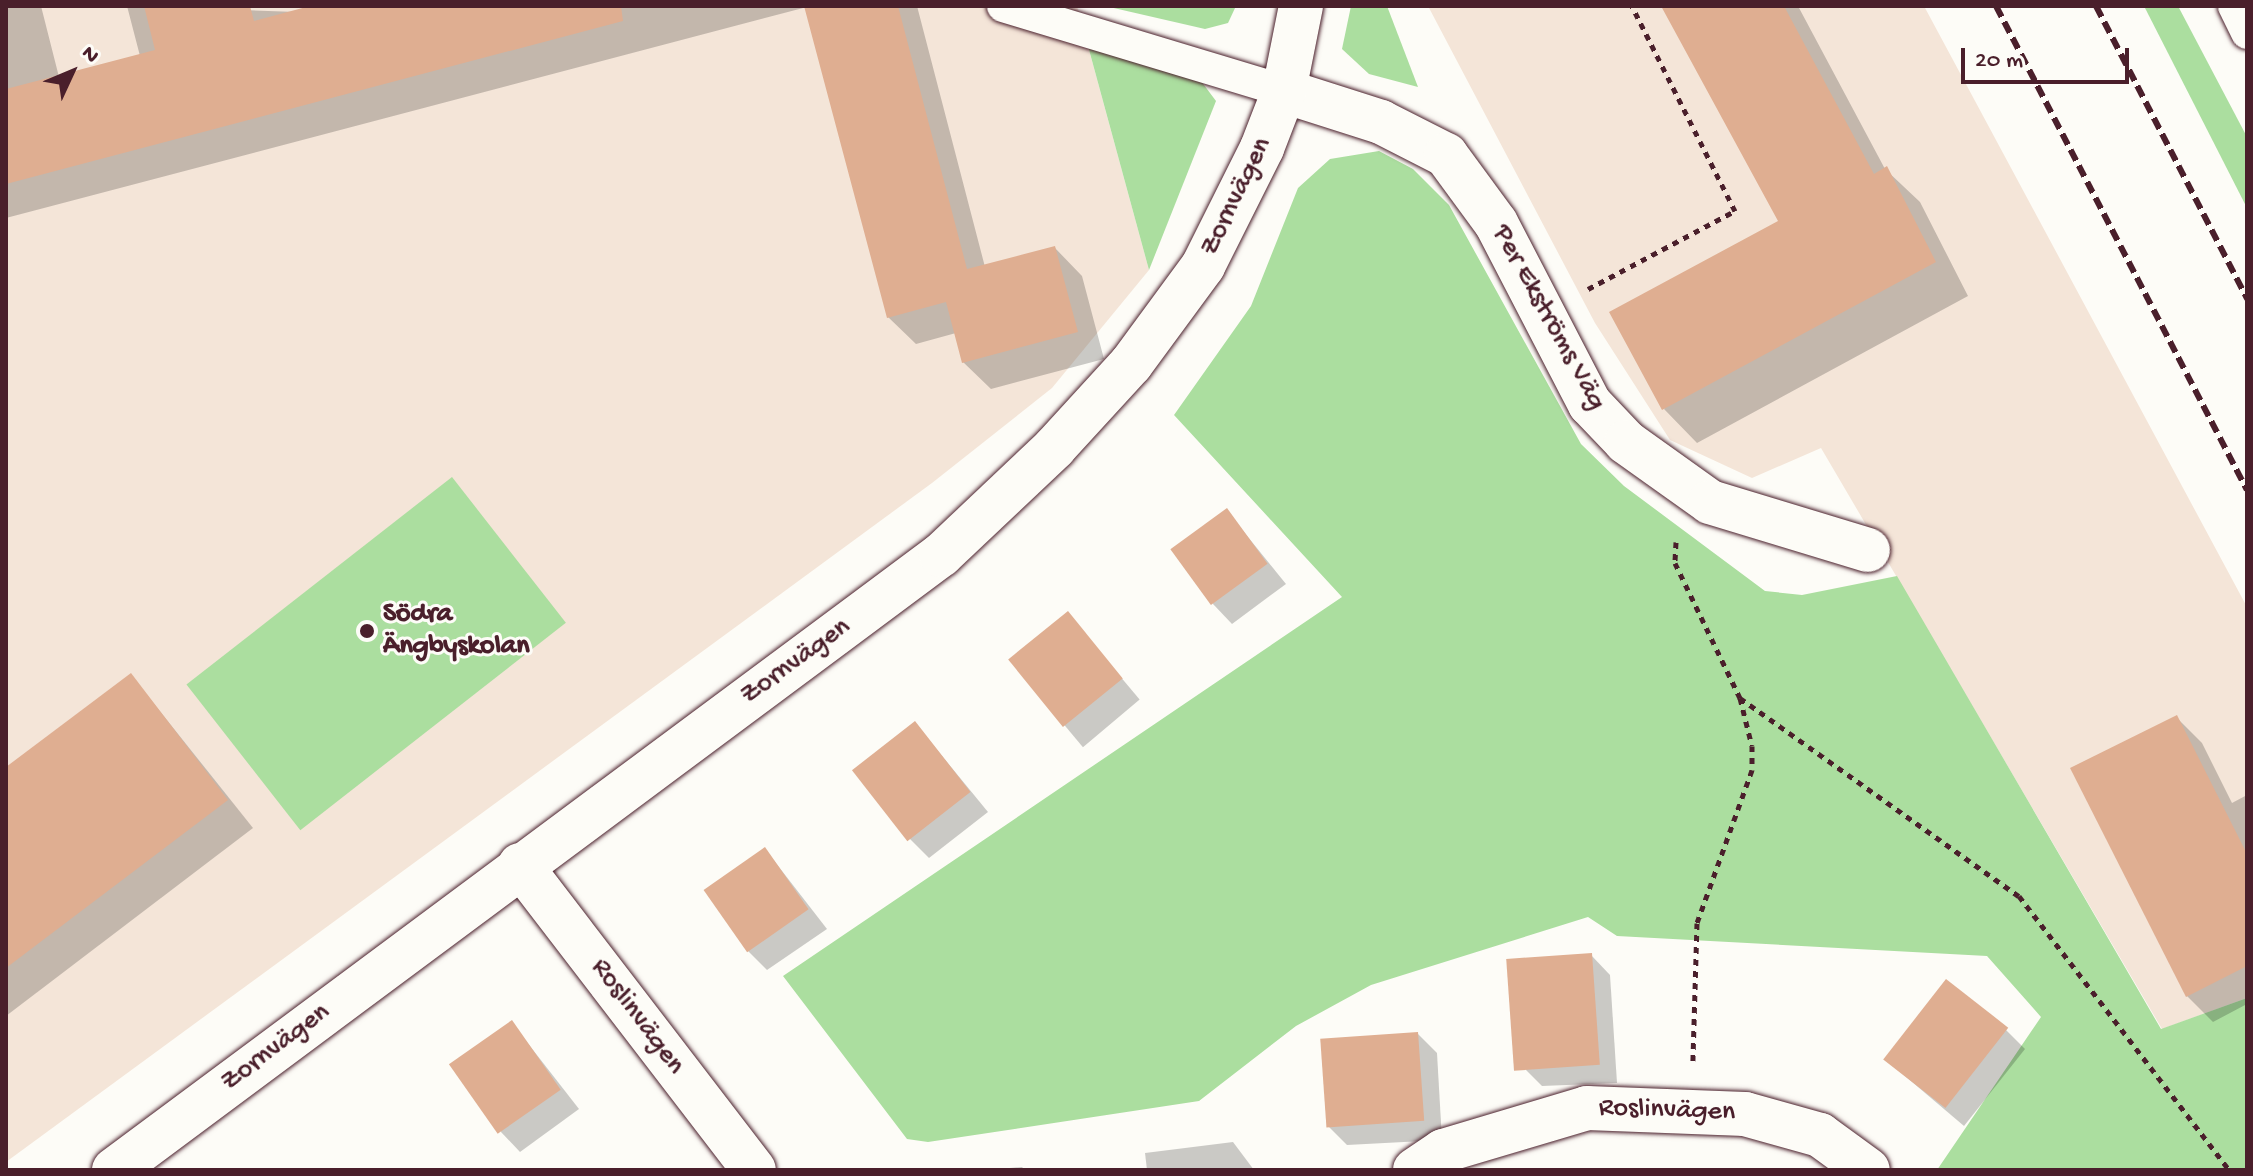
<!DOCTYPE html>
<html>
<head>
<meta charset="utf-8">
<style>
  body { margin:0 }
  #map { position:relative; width:2253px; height:1176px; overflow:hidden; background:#fdfcf7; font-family:"Gochi Hand",sans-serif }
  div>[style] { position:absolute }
  .built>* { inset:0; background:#f4e5d8 }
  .green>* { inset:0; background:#abde9f; transform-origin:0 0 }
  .shadow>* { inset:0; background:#0003; transform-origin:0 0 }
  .building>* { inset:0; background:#dfae91; transform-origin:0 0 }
  .path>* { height:5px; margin-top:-2.5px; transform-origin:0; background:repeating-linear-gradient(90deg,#4a1f2b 0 6px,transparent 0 12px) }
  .roads { filter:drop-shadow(0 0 2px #4a1f2b) drop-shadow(0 0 2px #4a1f2b) }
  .service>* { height:32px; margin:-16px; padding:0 16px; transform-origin:16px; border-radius:16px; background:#fdfcf7 }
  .minor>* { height:44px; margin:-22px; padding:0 22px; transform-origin:22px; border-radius:22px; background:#fdfcf7 }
  .rail>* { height:6px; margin-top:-3px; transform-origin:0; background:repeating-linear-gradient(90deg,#4a1f2b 0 12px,transparent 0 18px) }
  .dots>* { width:22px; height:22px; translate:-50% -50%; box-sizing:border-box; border:4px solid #fdfcf7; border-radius:50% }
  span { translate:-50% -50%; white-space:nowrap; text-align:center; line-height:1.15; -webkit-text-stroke:6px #fdfcf7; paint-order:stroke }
  .street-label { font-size:28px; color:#4a1f2b }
  .poi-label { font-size:28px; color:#4a1f2b; font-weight:700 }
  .left { translate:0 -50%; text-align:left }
  .frame { position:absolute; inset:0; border:8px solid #4a1f2b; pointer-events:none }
  .north { position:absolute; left:32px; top:32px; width:80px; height:80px; -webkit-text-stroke:6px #fdfcf7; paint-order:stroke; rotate:46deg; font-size:22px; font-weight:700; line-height:32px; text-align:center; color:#4a1f2b }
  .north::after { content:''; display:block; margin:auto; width:28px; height:36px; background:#4a1f2b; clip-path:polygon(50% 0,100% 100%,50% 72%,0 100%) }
  .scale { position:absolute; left:1961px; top:48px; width:168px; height:36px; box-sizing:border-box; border:4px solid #4a1f2b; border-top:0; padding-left:10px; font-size:24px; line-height:28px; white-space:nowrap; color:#4a1f2b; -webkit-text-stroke:6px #fdfcf7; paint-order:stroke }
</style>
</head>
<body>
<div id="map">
  <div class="built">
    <div style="clip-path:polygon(6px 6px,1077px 6px,1149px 270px,1052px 388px,932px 483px,6px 1162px)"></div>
    <div style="clip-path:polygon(1428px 6px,1924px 6px,2247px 607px,2247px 998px,2162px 1029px,1821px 448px,1752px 478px,1670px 440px,1595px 323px)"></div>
  </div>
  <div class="green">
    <div style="clip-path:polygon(1105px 6px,1236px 6px,1228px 23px,1205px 29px)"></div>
    <div style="clip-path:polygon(1351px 6px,1387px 6px,1418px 87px,1369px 74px,1342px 49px)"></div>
    <div style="clip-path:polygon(2144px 6px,2178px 6px,2247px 137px,2247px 208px)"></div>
    <div style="clip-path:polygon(1088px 46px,1198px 77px,1216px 101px,1149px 270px)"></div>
    <div style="clip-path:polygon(1379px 151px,1413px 169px,1449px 205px,1581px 444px,1624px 486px,1765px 591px,1802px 595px,1897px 576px,2161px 1029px,2247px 998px,2247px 1170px,1937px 1170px,2041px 1017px,1987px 956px,1617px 936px,1588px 917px,1371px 985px,1296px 1026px,1199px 1101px,928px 1142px,907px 1139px,783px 976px,1342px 597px,1174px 415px,1251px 306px,1298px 188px,1330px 159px)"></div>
    <div style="left:452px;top:477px;width:185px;height:337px;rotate:52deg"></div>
  </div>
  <div class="shadow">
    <div style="clip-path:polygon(6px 6px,41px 6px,59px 77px,140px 56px,127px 6px,297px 12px,318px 6px,917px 6px,985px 267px,1055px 248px,1082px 276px,1104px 359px,991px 389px,963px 362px,956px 333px,916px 344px,888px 317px,807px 7px,6px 218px)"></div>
    <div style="clip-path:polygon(1663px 6px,1798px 6px,1885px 169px,1920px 202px,1968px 296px,1697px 443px,1664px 409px,1781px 222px)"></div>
    <div style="clip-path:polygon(1227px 511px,1286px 584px,1232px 624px,1213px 604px)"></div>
    <div style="left:1067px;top:613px;width:113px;height:74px;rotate:50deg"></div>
    <div style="clip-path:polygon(131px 675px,253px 828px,6px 1016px,6px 770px)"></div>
    <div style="clip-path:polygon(2176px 717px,2202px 743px,2232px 803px,2247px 795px,2247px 1004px,2213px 1022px,2187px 996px)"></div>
    <div style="clip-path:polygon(915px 723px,988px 812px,929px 858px,910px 839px)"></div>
    <div style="clip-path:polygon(765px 849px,827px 929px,767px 970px,748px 951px)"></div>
    <div style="clip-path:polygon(1591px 955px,1610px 975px,1617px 1083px,1542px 1086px,1522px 1066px)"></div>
    <div style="clip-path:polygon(512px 1023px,579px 1109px,520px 1152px,501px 1132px)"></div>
    <div style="clip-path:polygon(2006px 1030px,2025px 1049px,1964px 1126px,1885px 1059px)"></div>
    <div style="clip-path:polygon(1418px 1034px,1437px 1053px,1442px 1140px,1347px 1145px,1328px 1126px)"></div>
    <div style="clip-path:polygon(1233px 1142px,1254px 1170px,1147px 1170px,1145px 1153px)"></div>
    <div style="clip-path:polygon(1022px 1167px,1025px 1170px,987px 1170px)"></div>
  </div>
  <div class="building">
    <div style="clip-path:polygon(144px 6px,250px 6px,254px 21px,310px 6px,621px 6px,623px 21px,6px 184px,6px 89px,155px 50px)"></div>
    <div style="clip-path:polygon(804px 6px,898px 6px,967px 269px,1055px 246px,1078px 332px,962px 363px,946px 302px,887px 318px)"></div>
    <div style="clip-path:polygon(1661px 6px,1784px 6px,1874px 174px,1887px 166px,1936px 262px,1662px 410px,1609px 312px,1778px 221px)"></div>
    <div style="left:1227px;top:508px;width:69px;height:70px;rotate:54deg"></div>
    <div style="left:1068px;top:611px;width:87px;height:77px;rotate:51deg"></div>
    <div style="clip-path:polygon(131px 673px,228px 800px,6px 968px,6px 767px)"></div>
    <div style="clip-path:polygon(2177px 715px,2247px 854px,2247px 966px,2186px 997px,2070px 768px)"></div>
    <div style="left:915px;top:721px;width:90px;height:80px;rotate:52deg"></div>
    <div style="left:765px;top:847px;width:76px;height:75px;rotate:55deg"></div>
    <div style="left:1592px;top:953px;width:112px;height:86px;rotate:86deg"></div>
    <div style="left:1946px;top:979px;width:79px;height:102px;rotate:38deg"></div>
    <div style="left:512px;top:1020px;width:85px;height:77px;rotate:55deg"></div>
    <div style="left:1418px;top:1032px;width:89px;height:98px;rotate:86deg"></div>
  </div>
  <div class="path">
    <div style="left:1588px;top:289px;width:166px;rotate:-28deg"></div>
    <div style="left:1735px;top:211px;width:229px;rotate:-116.7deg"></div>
    <div style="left:1676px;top:542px;width:21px;rotate:93deg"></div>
    <div style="left:1675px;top:563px;width:150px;rotate:64.3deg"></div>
    <div style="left:1740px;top:698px;width:49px;rotate:76deg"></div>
    <div style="left:1752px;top:746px;width:24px;rotate:90deg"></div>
    <div style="left:1752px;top:770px;width:163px;rotate:109.8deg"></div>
    <div style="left:1697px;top:923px;width:138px;rotate:91.7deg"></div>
    <div style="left:1740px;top:698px;width:342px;rotate:35.4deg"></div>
    <div style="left:2019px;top:896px;width:345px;rotate:52.5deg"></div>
  </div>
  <div class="roads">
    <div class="service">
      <div style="left:1003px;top:6px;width:294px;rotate:16.8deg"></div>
      <div style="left:2234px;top:6px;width:30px;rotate:64deg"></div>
    </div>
    <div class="minor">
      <div style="left:1284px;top:91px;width:102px;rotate:17.7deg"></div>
      <div style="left:1381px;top:122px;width:73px;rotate:26.9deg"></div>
      <div style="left:1446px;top:155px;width:84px;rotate:53.7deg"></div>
      <div style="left:1496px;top:223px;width:204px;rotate:62.6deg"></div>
      <div style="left:1590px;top:404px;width:52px;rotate:46.5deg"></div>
      <div style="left:1626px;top:442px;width:103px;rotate:35.5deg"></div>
      <div style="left:1710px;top:502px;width:165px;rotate:16.9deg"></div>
      <div style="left:520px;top:865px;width:384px;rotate:52.5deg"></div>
      <div style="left:114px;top:1170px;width:1031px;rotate:-36.64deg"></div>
      <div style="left:941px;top:555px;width:156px;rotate:-43.4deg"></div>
      <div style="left:1054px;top:448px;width:114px;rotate:-47.5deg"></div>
      <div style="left:1131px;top:364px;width:122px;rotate:-53.7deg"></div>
      <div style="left:1203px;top:266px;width:132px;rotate:-63.4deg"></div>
      <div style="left:1262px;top:148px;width:61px;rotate:-68.9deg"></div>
      <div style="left:1284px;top:91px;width:87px;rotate:-78.7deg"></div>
      <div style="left:1415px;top:1170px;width:34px;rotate:-34deg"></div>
      <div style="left:1443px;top:1151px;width:150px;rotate:-16.6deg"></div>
      <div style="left:1587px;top:1108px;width:158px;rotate:2.2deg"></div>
      <div style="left:1745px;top:1114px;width:78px;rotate:15.6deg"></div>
      <div style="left:1820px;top:1135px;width:59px;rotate:36.1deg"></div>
    </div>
  </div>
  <div class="rail">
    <div style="left:1996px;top:6px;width:545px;rotate:62.59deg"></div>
    <div style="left:2096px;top:6px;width:330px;rotate:62.7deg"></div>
  </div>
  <div class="dots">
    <div style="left:367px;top:631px;background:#4a1f2b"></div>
  </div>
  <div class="street-label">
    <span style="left:1237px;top:197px;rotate:-64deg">Zornvägen</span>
    <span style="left:1548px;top:318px;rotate:61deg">Per Ekströms Väg</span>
    <span style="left:796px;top:662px;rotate:-36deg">Zornvägen</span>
    <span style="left:637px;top:1017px;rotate:53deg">Roslinvägen</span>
    <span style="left:276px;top:1048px;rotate:-37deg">Zornvägen</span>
    <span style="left:1667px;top:1111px;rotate:2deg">Roslinvägen</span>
  </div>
  <div class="poi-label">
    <span class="left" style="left:383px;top:631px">Södra<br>Ängbyskolan</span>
  </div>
  <div class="frame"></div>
  <div class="north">N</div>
  <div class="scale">20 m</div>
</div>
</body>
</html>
